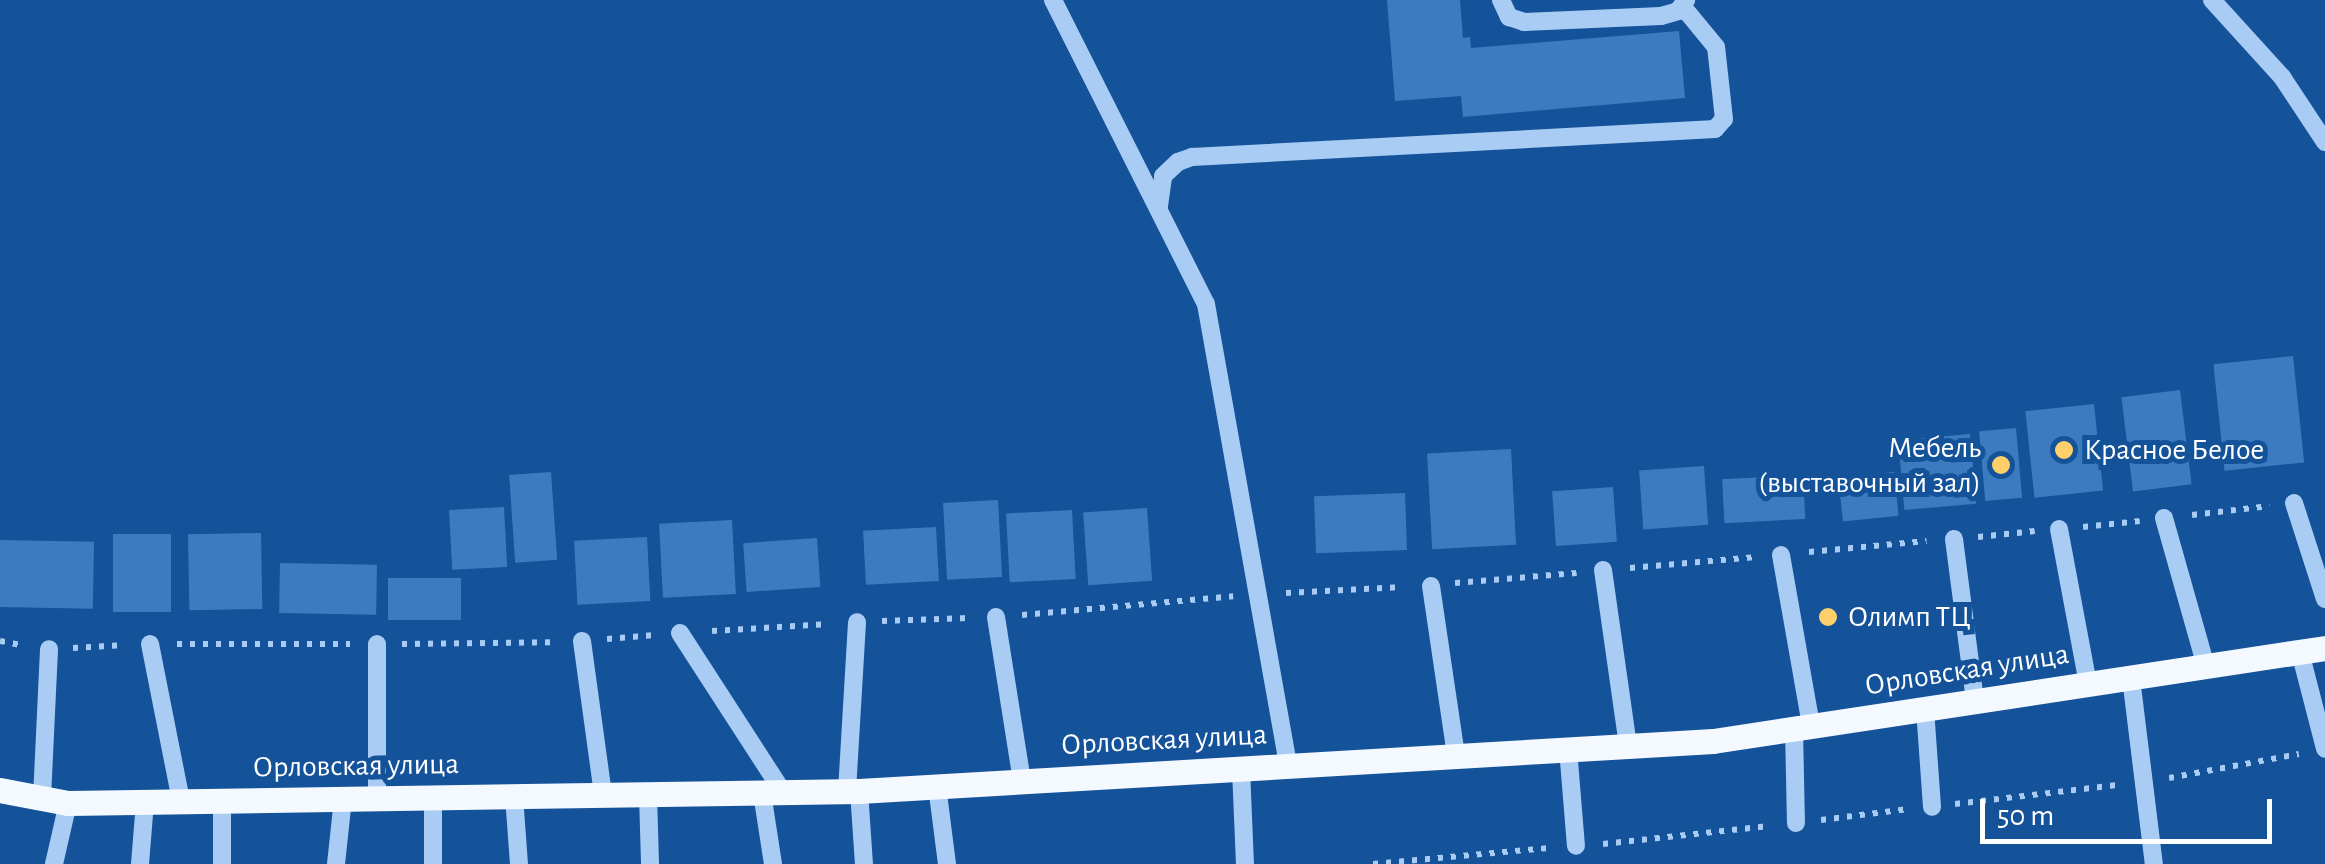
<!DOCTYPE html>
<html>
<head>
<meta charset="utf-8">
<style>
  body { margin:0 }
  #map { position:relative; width:2325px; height:864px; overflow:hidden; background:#14529a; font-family:"Alegreya Sans",sans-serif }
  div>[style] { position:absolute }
  .building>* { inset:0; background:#3d7bc1; transform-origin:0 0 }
  .path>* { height:6px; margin-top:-3px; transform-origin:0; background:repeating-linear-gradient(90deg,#a8ccf3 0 5px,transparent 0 13px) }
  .minor>* { height:18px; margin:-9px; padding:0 9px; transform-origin:9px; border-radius:9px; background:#a8ccf3 }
  .major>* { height:25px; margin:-12.5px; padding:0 12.5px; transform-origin:12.5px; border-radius:12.5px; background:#f4f8ff }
  .dots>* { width:28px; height:28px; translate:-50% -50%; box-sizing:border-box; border:5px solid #14529a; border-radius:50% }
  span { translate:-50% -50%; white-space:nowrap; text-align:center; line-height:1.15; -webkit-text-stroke:10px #14529a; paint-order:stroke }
  .poi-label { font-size:30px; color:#fff }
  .right { translate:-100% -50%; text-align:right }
  .left { translate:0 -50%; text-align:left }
  .street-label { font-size:30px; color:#fff }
  .scale { position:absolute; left:1980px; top:799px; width:292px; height:45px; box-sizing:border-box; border:5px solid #fff; border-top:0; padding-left:12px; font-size:30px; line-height:35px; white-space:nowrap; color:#fff; -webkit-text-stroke:8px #14529a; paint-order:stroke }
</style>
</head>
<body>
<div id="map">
  <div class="building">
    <div style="clip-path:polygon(1387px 0,1460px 0,1463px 38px,1470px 37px,1471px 48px,1679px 31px,1685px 98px,1463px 117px,1461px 96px,1395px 101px)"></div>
    <div style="left:2293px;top:356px;width:107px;height:80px;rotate:84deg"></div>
    <div style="left:2180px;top:390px;width:95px;height:59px;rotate:83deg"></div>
    <div style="left:2094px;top:404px;width:87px;height:69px;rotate:84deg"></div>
    <div style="left:2016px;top:428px;width:70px;height:37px;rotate:85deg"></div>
    <div style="left:1970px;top:434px;width:70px;height:72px;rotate:85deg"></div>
    <div style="left:1511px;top:449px;width:96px;height:84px;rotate:87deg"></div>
    <div style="left:1704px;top:466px;width:59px;height:65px;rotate:86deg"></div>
    <div style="left:551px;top:472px;width:88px;height:42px;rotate:86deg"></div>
    <div style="left:1894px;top:472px;width:44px;height:56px;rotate:84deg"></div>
    <div style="left:1803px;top:475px;width:44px;height:81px;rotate:87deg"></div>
    <div style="left:1613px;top:487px;width:55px;height:61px;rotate:86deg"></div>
    <div style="left:1405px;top:493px;width:57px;height:91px;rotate:88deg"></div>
    <div style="left:998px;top:500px;width:77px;height:55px;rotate:87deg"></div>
    <div style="left:504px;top:507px;width:60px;height:55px;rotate:87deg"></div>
    <div style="left:1147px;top:508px;width:73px;height:64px;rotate:86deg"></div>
    <div style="left:1072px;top:510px;width:69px;height:66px;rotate:87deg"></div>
    <div style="left:732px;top:520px;width:74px;height:73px;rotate:87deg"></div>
    <div style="left:936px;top:527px;width:54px;height:73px;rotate:87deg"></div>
    <div style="left:261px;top:533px;width:76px;height:73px;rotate:89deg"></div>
    <div style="left:113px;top:534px;width:58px;height:78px"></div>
    <div style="left:647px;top:537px;width:64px;height:73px;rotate:87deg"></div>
    <div style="left:817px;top:538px;width:49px;height:74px;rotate:86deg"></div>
    <div style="left:0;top:540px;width:94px;height:67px;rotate:1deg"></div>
    <div style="left:280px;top:563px;width:97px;height:50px;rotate:1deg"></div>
    <div style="left:388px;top:578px;width:73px;height:42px"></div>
  </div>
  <div class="path">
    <div style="left:2192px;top:515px;width:78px;rotate:-6.7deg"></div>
    <div style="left:2083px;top:527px;width:57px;rotate:-6deg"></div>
    <div style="left:1978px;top:537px;width:57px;rotate:-6deg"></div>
    <div style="left:1809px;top:552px;width:118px;rotate:-5.4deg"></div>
    <div style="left:1630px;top:568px;width:127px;rotate:-5deg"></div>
    <div style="left:1455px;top:583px;width:122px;rotate:-4.7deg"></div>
    <div style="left:1286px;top:593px;width:117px;rotate:-2.9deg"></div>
    <div style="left:1022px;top:615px;width:212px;rotate:-5.1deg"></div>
    <div style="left:882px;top:621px;width:87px;rotate:-2deg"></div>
    <div style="left:712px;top:631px;width:117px;rotate:-3.4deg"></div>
    <div style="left:607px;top:639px;width:48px;rotate:-4.8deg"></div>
    <div style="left:0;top:641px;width:25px;rotate:11deg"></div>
    <div style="left:177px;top:644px;width:173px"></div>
    <div style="left:402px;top:644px;width:153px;rotate:-0.7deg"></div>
    <div style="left:73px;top:648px;width:52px;rotate:-3.3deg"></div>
    <div style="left:2169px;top:778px;width:132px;rotate:-10.5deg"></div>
    <div style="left:1955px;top:804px;width:163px;rotate:-6.7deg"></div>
    <div style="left:1821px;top:820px;width:88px;rotate:-7.2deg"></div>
    <div style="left:1603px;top:844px;width:167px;rotate:-6.2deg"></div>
    <div style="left:1373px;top:864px;width:178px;rotate:-5.2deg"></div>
  </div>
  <div class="minor">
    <div style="left:1053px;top:0;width:340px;rotate:63.3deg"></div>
    <div style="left:1206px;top:304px;width:469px;rotate:79.9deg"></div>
    <div style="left:1501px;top:0;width:19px;rotate:65deg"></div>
    <div style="left:1509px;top:17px;width:16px;rotate:18deg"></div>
    <div style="left:1524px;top:22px;width:137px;rotate:-2.5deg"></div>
    <div style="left:1661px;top:16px;width:18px;rotate:-16deg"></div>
    <div style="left:1678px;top:11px;width:14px;rotate:-54deg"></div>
    <div style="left:2212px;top:0;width:104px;rotate:47.7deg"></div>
    <div style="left:2282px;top:77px;width:78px;rotate:56.5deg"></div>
    <div style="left:1159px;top:206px;width:30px;rotate:-82deg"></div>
    <div style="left:1163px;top:176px;width:21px;rotate:-43deg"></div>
    <div style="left:1178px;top:162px;width:15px;rotate:-20deg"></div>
    <div style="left:1192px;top:157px;width:524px;rotate:-3.06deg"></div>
    <div style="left:1715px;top:129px;width:13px;rotate:-48deg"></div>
    <div style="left:1724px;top:119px;width:72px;rotate:-96.3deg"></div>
    <div style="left:1716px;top:47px;width:52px;rotate:-129.5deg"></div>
    <div style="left:2294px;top:503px;width:101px;rotate:72.1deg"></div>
    <div style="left:2164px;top:518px;width:154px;rotate:74.2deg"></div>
    <div style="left:2059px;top:529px;width:158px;rotate:79.4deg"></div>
    <div style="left:1954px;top:539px;width:163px;rotate:82.6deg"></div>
    <div style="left:1781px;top:555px;width:174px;rotate:80deg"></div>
    <div style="left:1603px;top:570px;width:178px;rotate:81.9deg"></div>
    <div style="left:1431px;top:586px;width:172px;rotate:81.6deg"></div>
    <div style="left:996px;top:617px;width:166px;rotate:81deg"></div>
    <div style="left:680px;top:633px;width:189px;rotate:57.1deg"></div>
    <div style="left:582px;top:641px;width:155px;rotate:82.2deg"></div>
    <div style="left:150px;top:644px;width:160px;rotate:78.8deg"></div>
    <div style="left:377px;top:644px;width:154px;rotate:90deg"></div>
    <div style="left:2300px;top:652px;width:100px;rotate:75.5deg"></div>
    <div style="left:2131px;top:678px;width:187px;rotate:83deg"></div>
    <div style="left:1925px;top:709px;width:98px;rotate:85.9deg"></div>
    <div style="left:1794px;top:729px;width:94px;rotate:88.8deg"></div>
    <div style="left:1568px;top:749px;width:97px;rotate:85.3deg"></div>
    <div style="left:1241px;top:769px;width:95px;rotate:87.6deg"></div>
    <div style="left:937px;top:786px;width:79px;rotate:82.7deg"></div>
    <div style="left:847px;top:791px;width:169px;rotate:-86.6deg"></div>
    <div style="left:859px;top:791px;width:73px;rotate:86.1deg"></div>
    <div style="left:762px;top:793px;width:72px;rotate:81.2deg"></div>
    <div style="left:648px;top:795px;width:69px;rotate:88.3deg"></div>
    <div style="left:514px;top:796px;width:68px;rotate:85.8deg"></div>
    <div style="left:42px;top:798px;width:149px;rotate:-87.3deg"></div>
    <div style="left:54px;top:864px;width:63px;rotate:-77.1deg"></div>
    <div style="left:140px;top:864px;width:62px;rotate:-85.4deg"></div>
    <div style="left:222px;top:864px;width:63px;rotate:-90deg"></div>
    <div style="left:336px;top:864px;width:65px;rotate:-83.9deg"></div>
    <div style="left:433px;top:864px;width:66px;rotate:-90deg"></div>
  </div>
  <div class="major">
    <div style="left:0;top:790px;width:69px;rotate:10.8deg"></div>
    <div style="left:68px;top:803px;width:791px;rotate:-0.87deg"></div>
    <div style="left:859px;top:791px;width:770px;rotate:-3.35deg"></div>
    <div style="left:1628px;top:746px;width:85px;rotate:-3.4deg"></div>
    <div style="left:1713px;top:741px;width:619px;rotate:-8.64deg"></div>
  </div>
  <div class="dots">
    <div style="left:2064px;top:450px;background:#ffd06a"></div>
    <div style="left:2001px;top:465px;background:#ffd06a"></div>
    <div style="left:1828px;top:617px;background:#ffd06a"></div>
  </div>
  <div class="poi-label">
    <span class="right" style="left:1981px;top:465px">Мебель<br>(выставочный зал)</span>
    <span class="left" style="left:2084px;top:450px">Красное Белое</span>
    <span class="left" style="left:1848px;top:617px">Олимп ТЦ</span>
  </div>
  <div class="street-label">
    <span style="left:1967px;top:670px;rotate:-9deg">Орловская улица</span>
    <span style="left:1164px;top:740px;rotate:-3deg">Орловская улица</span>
    <span style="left:356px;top:766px;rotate:-1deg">Орловская улица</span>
  </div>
  <div class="scale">50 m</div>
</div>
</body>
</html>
